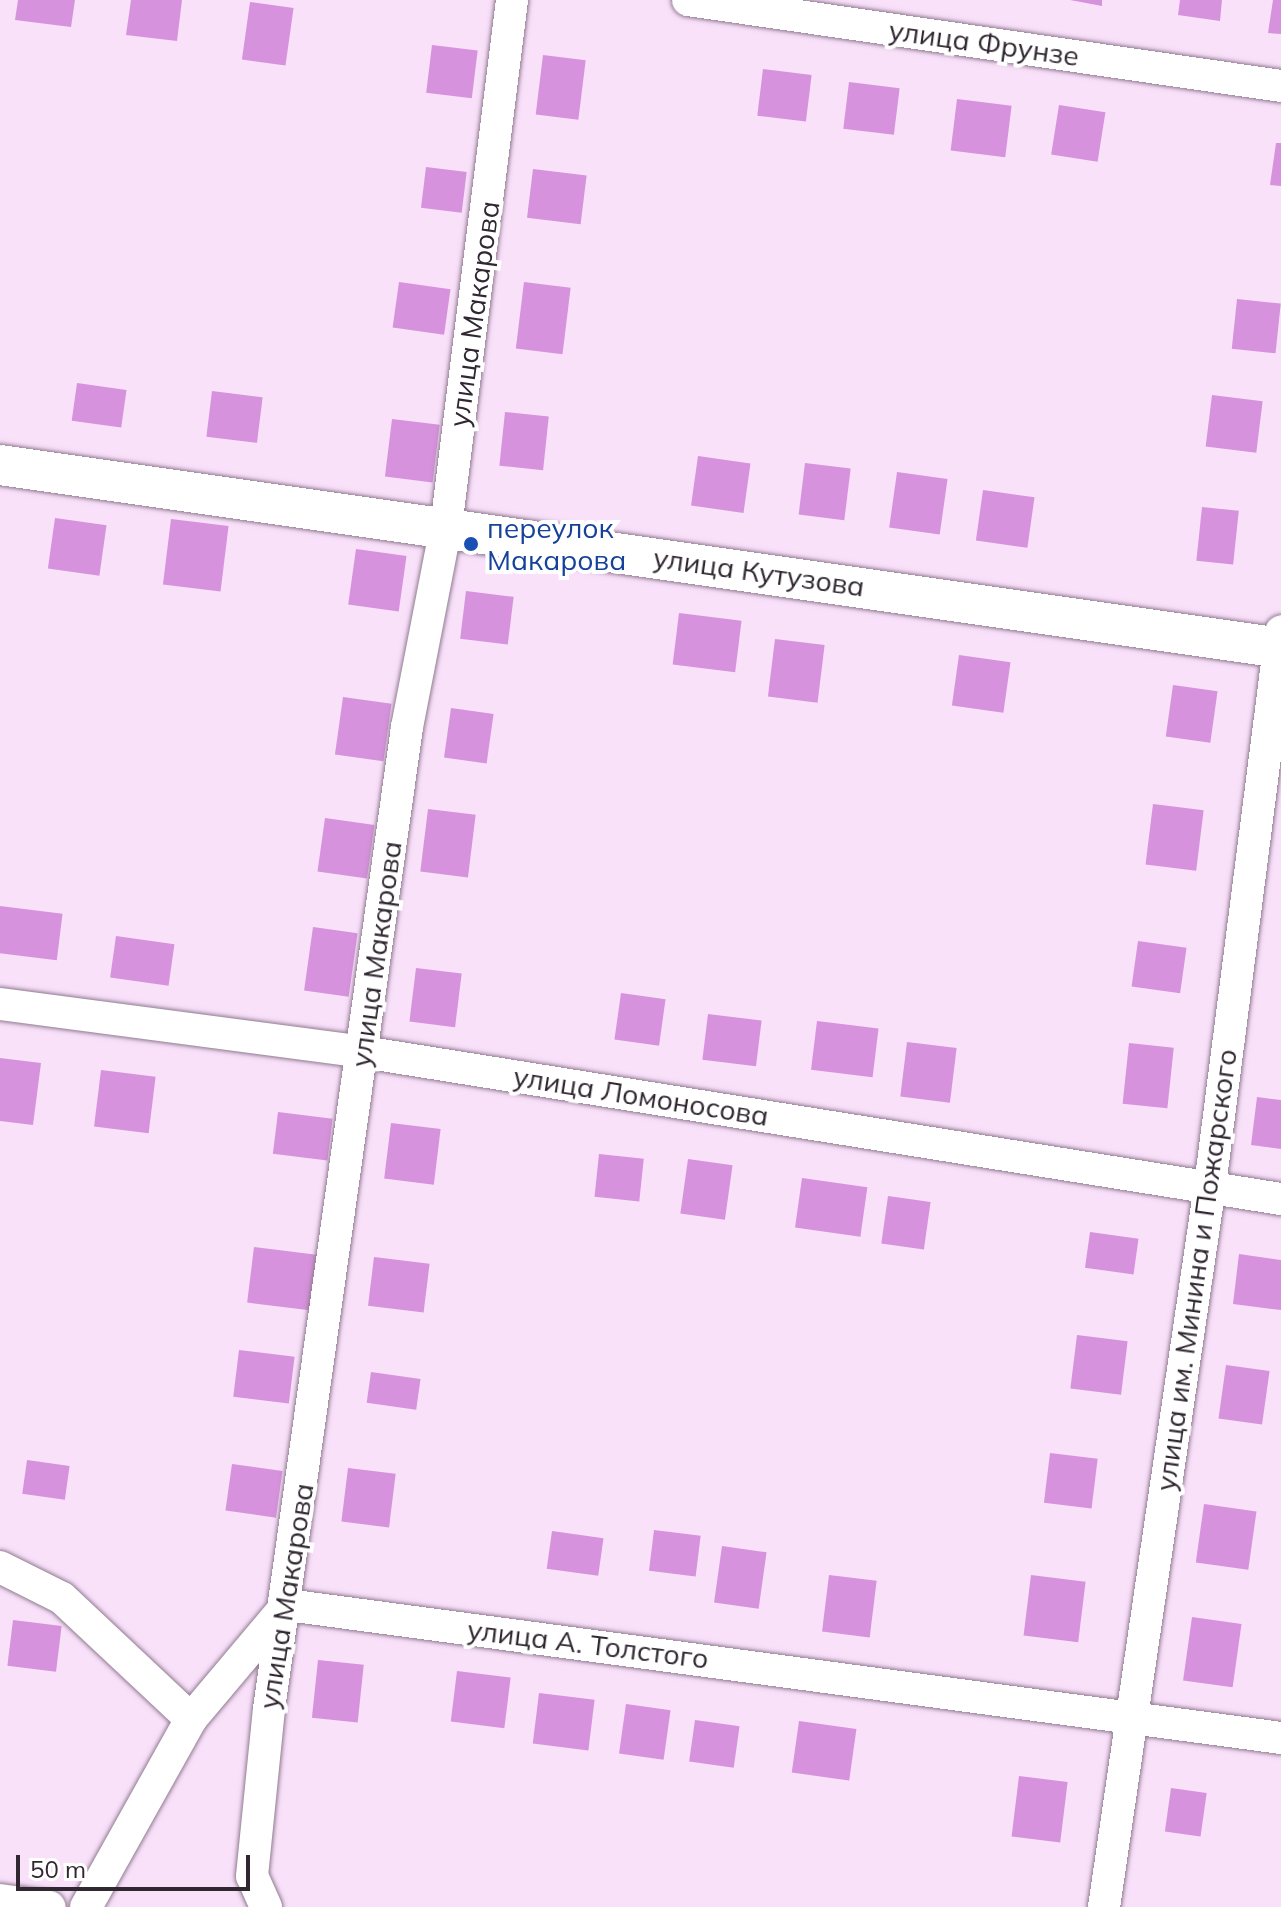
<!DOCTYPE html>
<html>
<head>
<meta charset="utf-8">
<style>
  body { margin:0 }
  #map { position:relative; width:1281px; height:1907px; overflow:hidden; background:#f9e1fa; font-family:Mulish,sans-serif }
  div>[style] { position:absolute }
  .building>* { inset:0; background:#d692dc; transform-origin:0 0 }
  .roads { filter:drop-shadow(0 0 2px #907b91) drop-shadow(0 0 2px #907b91) }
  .minor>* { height:32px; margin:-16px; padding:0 16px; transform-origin:16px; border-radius:16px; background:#fff }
  .tertiary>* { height:40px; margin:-20px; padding:0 20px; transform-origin:20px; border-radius:20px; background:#fff }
  .dots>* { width:22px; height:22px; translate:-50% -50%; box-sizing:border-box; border:4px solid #fff; border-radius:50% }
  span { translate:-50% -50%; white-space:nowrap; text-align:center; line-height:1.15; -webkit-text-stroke:8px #fff; paint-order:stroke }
  .street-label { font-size:28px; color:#302730 }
  .transit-label { font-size:28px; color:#164399 }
  .left { translate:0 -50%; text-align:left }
  .scale { position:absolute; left:16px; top:1855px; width:234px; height:36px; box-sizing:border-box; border:4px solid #302730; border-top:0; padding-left:10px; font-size:24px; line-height:28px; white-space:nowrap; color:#302730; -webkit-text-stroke:6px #fff; paint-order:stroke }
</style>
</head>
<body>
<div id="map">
  <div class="building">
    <div style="clip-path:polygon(18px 0,75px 0,71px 27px,15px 20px)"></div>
    <div style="clip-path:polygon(131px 0,182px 0,177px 41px,126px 35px)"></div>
    <div style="clip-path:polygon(1070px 0,1102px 0,1102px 6px)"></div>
    <div style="clip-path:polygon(1180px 0,1222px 0,1220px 21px,1178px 15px)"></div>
    <div style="clip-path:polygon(1273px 0,1281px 0,1281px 34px,1268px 33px)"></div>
    <div style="left:250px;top:2px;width:44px;height:58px;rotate:8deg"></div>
    <div style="left:432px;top:45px;width:46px;height:48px;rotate:7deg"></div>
    <div style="left:543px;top:55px;width:43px;height:60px;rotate:7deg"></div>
    <div style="left:763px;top:69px;width:49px;height:47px;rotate:7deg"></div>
    <div style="left:849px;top:82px;width:51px;height:47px;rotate:7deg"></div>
    <div style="left:957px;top:99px;width:55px;height:52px;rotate:7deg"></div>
    <div style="left:1059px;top:105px;width:47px;height:50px;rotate:9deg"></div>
    <div style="clip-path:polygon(1276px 143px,1281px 143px,1281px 186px,1270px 185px)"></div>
    <div style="left:426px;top:167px;width:41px;height:41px;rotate:7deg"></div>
    <div style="left:533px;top:169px;width:54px;height:49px;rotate:7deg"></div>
    <div style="left:399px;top:282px;width:52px;height:46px;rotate:8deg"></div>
    <div style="left:524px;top:282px;width:47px;height:67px;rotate:7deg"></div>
    <div style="left:1237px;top:299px;width:44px;height:50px;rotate:6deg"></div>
    <div style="left:77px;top:383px;width:50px;height:38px;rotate:8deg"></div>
    <div style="left:212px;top:391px;width:51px;height:46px;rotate:7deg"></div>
    <div style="left:1212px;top:395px;width:51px;height:52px;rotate:7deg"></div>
    <div style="left:505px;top:412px;width:44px;height:54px;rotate:6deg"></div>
    <div style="left:392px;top:419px;width:48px;height:58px;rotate:7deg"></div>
    <div style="left:698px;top:456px;width:53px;height:50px;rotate:8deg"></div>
    <div style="left:805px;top:463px;width:46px;height:52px;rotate:7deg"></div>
    <div style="left:897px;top:472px;width:51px;height:56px;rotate:8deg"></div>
    <div style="left:983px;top:490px;width:52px;height:51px;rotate:8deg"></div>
    <div style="left:1202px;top:507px;width:37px;height:54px;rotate:6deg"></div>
    <div style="left:55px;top:518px;width:52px;height:51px;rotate:8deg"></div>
    <div style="left:171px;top:519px;width:58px;height:66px;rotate:7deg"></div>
    <div style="left:356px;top:549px;width:51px;height:56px;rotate:8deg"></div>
    <div style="left:466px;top:591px;width:48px;height:48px;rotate:7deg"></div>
    <div style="left:679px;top:613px;width:63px;height:52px;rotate:7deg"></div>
    <div style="left:775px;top:639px;width:50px;height:58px;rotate:7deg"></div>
    <div style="left:959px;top:655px;width:52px;height:51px;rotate:8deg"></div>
    <div style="left:1173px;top:685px;width:45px;height:52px;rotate:8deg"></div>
    <div style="left:343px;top:697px;width:49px;height:58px;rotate:8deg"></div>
    <div style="left:451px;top:708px;width:43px;height:50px;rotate:8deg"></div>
    <div style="left:1153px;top:804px;width:51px;height:61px;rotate:7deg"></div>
    <div style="left:428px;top:809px;width:48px;height:63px;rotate:7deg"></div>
    <div style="left:325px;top:818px;width:50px;height:54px;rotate:8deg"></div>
    <div style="left:0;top:906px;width:63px;height:47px;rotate:7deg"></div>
    <div style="left:313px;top:927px;width:45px;height:64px;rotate:8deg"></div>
    <div style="left:116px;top:936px;width:59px;height:42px;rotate:8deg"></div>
    <div style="left:1138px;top:941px;width:49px;height:46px;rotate:8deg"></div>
    <div style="left:416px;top:968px;width:46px;height:54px;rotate:7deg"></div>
    <div style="left:621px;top:993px;width:45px;height:47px;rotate:8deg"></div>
    <div style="left:708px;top:1014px;width:54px;height:46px;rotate:7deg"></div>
    <div style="left:817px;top:1021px;width:62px;height:49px;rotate:7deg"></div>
    <div style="left:907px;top:1042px;width:50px;height:55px;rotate:7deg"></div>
    <div style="left:1129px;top:1043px;width:45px;height:61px;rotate:6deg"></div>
    <div style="clip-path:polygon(0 1058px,41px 1063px,33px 1125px,0 1121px)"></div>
    <div style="left:101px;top:1070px;width:55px;height:57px;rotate:7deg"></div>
    <div style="clip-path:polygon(1257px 1097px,1281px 1100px,1281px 1149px,1251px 1145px)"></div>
    <div style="left:278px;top:1112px;width:55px;height:42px;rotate:7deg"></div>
    <div style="left:391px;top:1123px;width:50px;height:56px;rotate:7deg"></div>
    <div style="left:599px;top:1154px;width:45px;height:43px;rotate:6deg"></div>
    <div style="left:688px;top:1159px;width:45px;height:55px;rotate:8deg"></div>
    <div style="left:802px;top:1178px;width:66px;height:50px;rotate:8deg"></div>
    <div style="left:888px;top:1196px;width:43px;height:48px;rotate:8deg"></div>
    <div style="left:1090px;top:1232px;width:49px;height:36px;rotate:8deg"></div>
    <div style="left:254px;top:1247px;width:63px;height:56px;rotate:7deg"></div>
    <div style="clip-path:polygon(1239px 1254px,1281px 1260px,1281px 1310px,1233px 1304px)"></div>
    <div style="left:374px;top:1257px;width:56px;height:49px;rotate:7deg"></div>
    <div style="left:1077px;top:1335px;width:51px;height:54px;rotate:7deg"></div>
    <div style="left:239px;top:1350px;width:56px;height:47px;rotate:7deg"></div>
    <div style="left:1226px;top:1365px;width:44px;height:54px;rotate:8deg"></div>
    <div style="left:371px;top:1372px;width:50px;height:31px;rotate:8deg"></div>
    <div style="left:1050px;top:1453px;width:48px;height:50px;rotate:7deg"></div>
    <div style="left:27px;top:1460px;width:43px;height:34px;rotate:8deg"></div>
    <div style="left:232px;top:1464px;width:51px;height:47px;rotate:8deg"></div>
    <div style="left:348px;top:1468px;width:48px;height:54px;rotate:7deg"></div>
    <div style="left:1204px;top:1504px;width:53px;height:59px;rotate:8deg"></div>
    <div style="left:654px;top:1530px;width:47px;height:41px;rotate:7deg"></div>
    <div style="left:552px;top:1531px;width:52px;height:38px;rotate:8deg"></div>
    <div style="left:722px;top:1546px;width:45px;height:57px;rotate:8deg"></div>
    <div style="left:829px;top:1575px;width:48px;height:57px;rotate:7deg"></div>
    <div style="left:1031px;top:1575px;width:55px;height:61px;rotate:7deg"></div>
    <div style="left:1192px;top:1617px;width:50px;height:64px;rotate:8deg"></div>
    <div style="left:13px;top:1620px;width:49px;height:46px;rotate:7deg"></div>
    <div style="left:318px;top:1660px;width:46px;height:58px;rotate:6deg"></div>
    <div style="left:457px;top:1671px;width:54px;height:51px;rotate:7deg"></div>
    <div style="left:539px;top:1693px;width:56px;height:51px;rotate:7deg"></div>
    <div style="left:626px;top:1704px;width:45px;height:50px;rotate:8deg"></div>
    <div style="left:695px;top:1720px;width:45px;height:42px;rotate:8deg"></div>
    <div style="left:799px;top:1721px;width:58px;height:52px;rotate:8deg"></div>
    <div style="left:1019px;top:1776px;width:49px;height:61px;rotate:7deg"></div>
    <div style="left:1171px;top:1788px;width:36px;height:44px;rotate:8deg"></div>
  </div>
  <div class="roads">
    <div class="minor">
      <div style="left:688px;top:0;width:599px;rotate:8.25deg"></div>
      <div style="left:0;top:1004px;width:366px;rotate:7.5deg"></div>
      <div style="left:363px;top:1052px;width:930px;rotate:9.1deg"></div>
      <div style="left:0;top:1567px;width:69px;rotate:26.6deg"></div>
      <div style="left:62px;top:1598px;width:177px;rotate:43.2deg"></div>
      <div style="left:191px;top:1719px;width:149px;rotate:-49.9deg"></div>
      <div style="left:287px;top:1605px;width:1003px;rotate:7.62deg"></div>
      <div style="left:0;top:1900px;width:50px;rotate:8deg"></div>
      <div style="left:86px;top:1907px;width:215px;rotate:-60.8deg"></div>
      <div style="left:266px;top:1907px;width:34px;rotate:-114deg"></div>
      <div style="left:252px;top:1876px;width:168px;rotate:-84.2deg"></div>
      <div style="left:269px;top:1709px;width:992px;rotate:-82deg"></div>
      <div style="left:407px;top:727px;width:204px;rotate:-79deg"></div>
      <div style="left:446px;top:527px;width:531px;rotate:-82.86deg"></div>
      <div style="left:1104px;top:1907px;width:729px;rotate:-81.64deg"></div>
      <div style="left:1210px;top:1186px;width:559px;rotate:-82.7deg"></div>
    </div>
    <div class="tertiary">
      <div style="left:0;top:465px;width:1294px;rotate:8.13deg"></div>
    </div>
  </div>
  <div class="dots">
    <div style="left:471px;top:544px;background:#1a4fb4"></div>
  </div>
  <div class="street-label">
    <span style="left:984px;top:43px;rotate:8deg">улица Фрунзе</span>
    <span style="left:474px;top:314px;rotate:-82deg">улица Макарова</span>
    <span style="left:759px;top:572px;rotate:8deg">улица Кутузова</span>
    <span style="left:376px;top:954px;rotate:-82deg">улица Макарова</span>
    <span style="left:641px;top:1096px;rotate:9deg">улица Ломоносова</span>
    <span style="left:1196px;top:1270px;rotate:-82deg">улица им. Минина и Пожарского</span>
    <span style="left:286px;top:1596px;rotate:-81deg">улица Макарова</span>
    <span style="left:588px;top:1644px;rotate:7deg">улица А. Толстого</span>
  </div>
  <div class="transit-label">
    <span class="left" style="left:487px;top:544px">переулок<br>Макарова</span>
  </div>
  <div class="scale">50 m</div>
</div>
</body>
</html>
